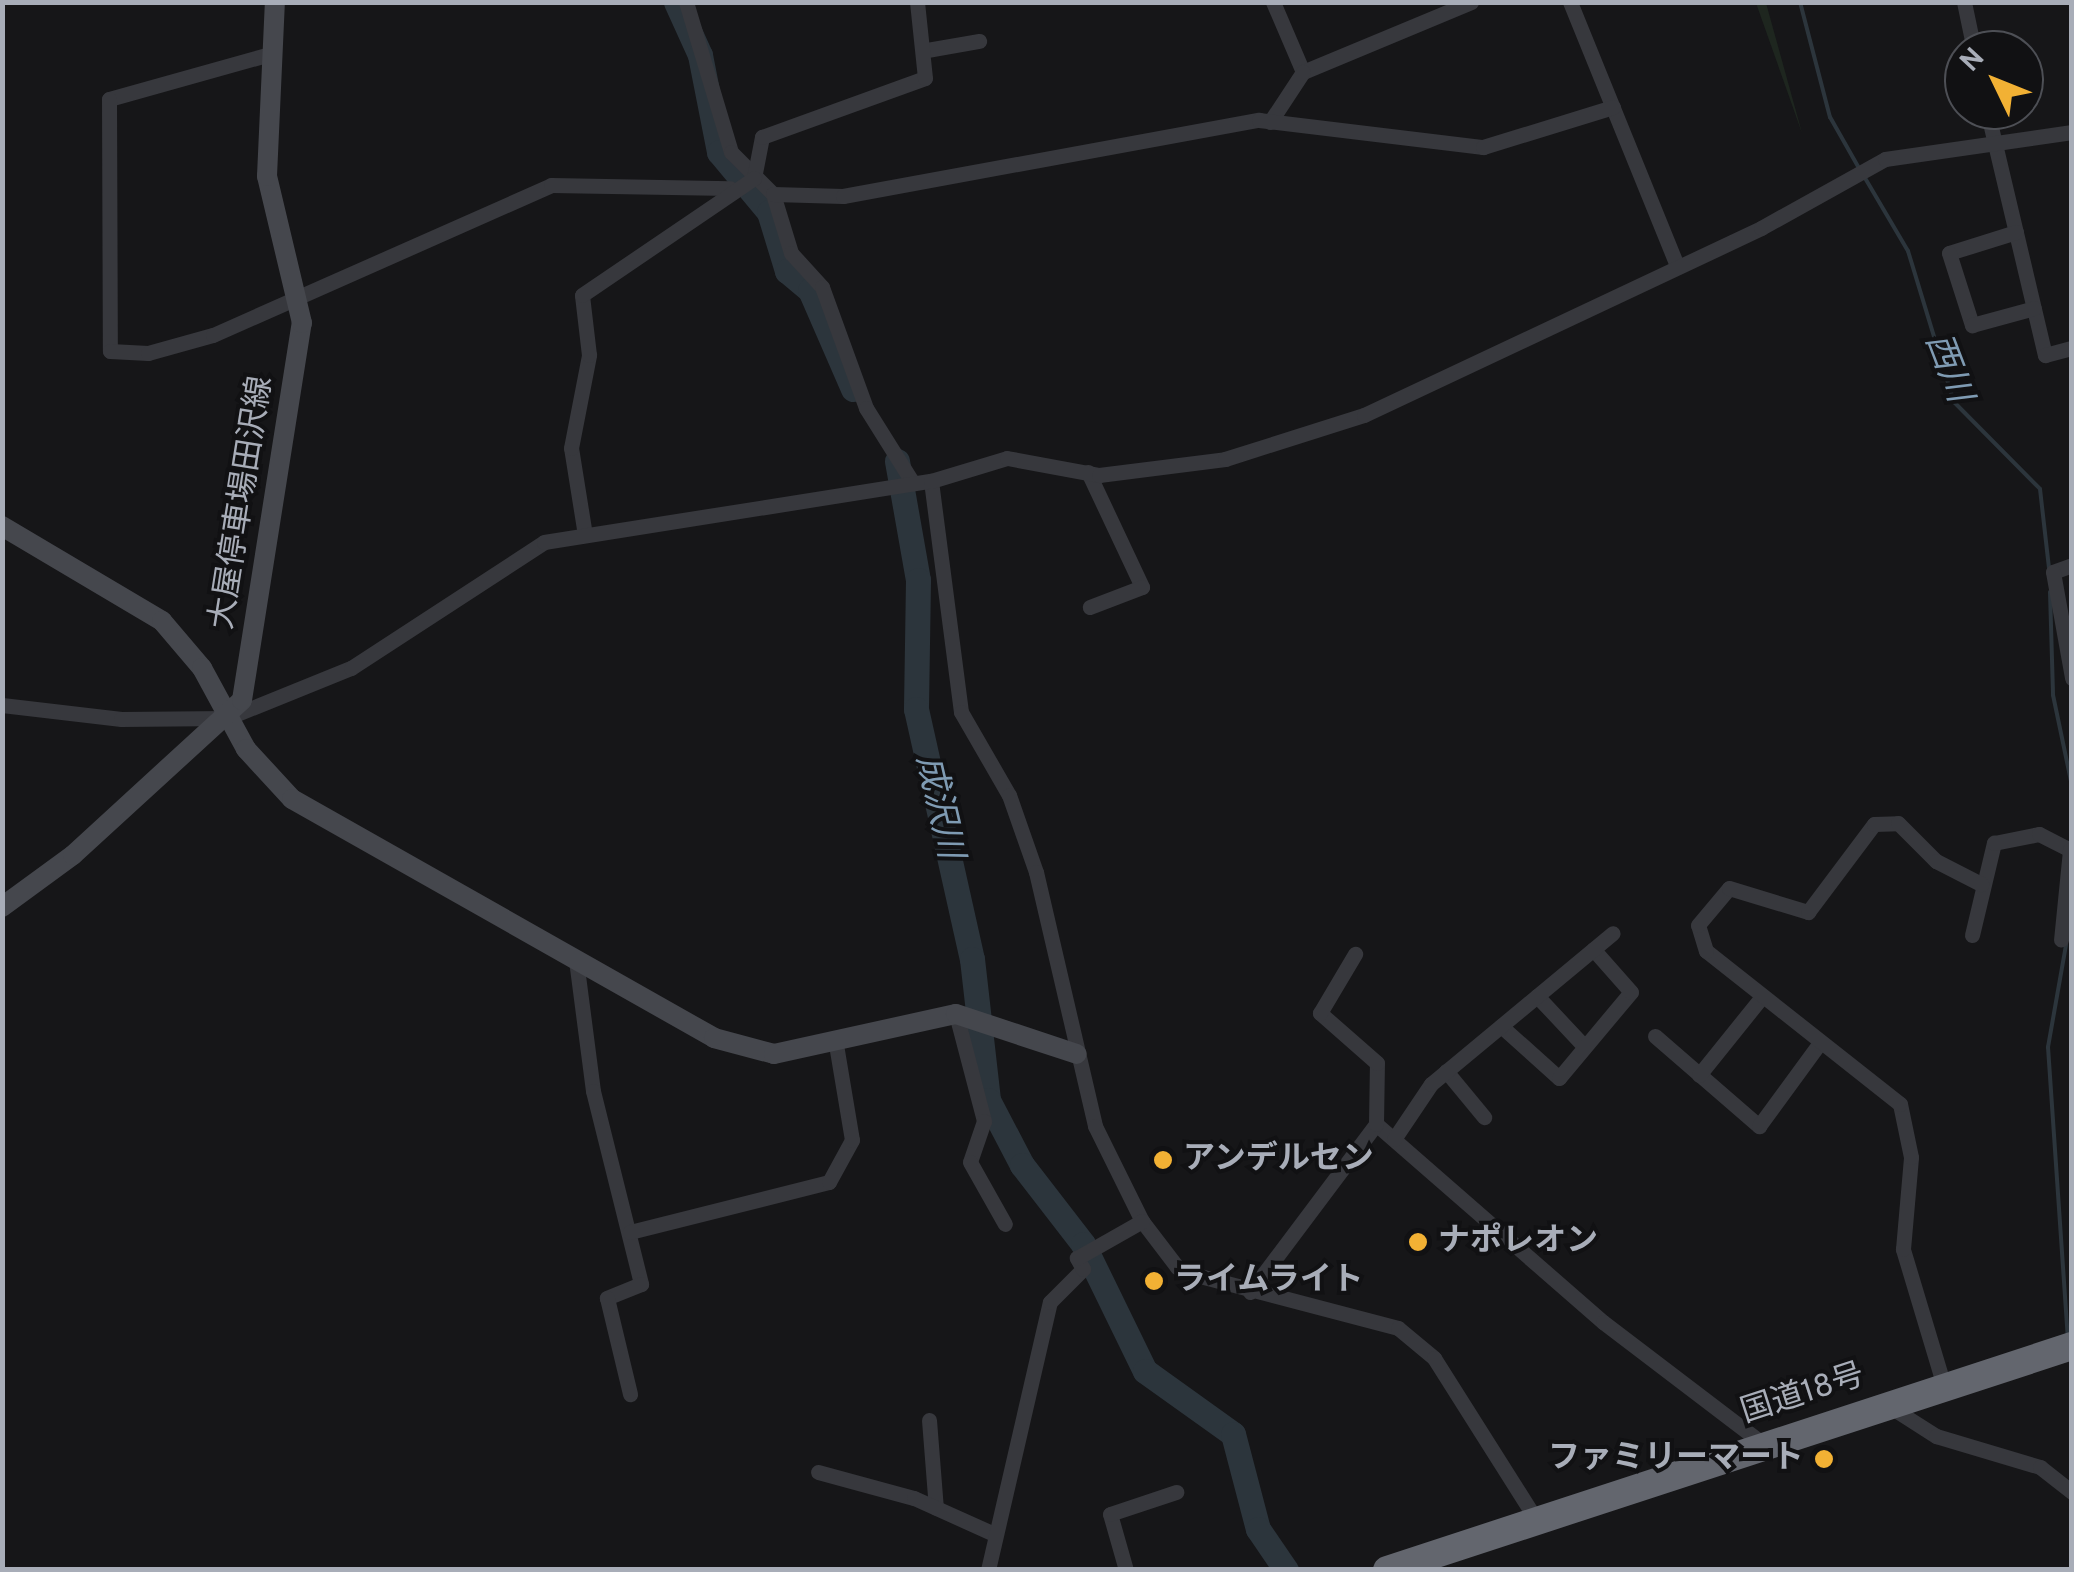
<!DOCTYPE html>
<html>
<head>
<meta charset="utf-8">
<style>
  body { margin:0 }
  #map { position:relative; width:2074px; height:1572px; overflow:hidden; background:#161618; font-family:Overpass,"Noto Sans JP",sans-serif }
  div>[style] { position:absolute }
  .green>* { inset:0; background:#1e261f }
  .stream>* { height:4px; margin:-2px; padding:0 2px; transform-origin:2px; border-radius:2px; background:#2c353c }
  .river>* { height:25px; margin:-12.5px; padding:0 12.5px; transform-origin:12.5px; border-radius:12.5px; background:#2c353c }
  .street>* { height:15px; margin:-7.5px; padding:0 7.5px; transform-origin:7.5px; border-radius:7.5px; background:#37383d }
  .secondary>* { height:20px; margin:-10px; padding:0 10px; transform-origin:10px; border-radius:10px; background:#45474d }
  .highway>* { height:28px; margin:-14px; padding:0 14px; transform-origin:14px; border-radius:14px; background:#63666e }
  .dots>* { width:28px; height:28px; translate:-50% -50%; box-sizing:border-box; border:5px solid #111113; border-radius:50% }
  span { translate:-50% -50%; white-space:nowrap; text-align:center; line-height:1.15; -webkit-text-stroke:8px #111113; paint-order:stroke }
  .street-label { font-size:32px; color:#a8adb8 }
  .poi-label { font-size:32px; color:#a8adb8; font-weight:700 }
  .left { translate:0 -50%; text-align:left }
  .right { translate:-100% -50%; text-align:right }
  .water-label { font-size:35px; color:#7f9bb3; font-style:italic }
  .frame { position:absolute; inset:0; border:5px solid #a8adb8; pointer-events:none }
  .north { position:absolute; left:1944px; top:30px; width:100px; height:100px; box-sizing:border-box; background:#111113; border:2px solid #4d4f55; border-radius:50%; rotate:313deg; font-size:28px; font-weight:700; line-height:40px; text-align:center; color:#a8adb8 }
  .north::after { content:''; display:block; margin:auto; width:35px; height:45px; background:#f2b134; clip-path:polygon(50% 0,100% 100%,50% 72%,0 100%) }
</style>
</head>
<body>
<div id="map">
  <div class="green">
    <div style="clip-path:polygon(1756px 3px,1766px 3px,1802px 133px)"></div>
  </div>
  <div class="stream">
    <div style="left:1800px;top:2px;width:119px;rotate:75.4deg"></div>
    <div style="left:1830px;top:117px;width:61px;rotate:60.5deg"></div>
    <div style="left:1865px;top:178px;width:85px;rotate:59.5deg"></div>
    <div style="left:1908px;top:251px;width:158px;rotate:73.1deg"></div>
    <div style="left:1954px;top:402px;width:122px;rotate:45.3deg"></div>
    <div style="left:2040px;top:489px;width:80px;rotate:83.5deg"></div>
    <div style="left:2050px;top:592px;width:103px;rotate:88.3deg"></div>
    <div style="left:2053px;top:695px;width:93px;rotate:78.2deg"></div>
    <div style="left:2066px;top:945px;width:104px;rotate:100deg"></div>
    <div style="left:2048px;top:1047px;width:291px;rotate:86.1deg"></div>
  </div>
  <div class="river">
    <div style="left:676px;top:2px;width:58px;rotate:65.6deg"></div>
    <div style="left:700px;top:55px;width:99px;rotate:78.9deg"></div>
    <div style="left:719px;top:152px;width:78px;rotate:50.2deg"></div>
    <div style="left:769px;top:212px;width:62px;rotate:73deg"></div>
    <div style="left:787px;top:271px;width:30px;rotate:40deg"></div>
    <div style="left:810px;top:290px;width:108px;rotate:66.5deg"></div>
    <div style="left:897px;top:461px;width:121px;rotate:80deg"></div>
    <div style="left:918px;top:580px;width:129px;rotate:90.9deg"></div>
    <div style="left:916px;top:709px;width:256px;rotate:77.4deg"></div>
    <div style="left:972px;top:959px;width:142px;rotate:83.5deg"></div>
    <div style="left:988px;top:1100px;width:73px;rotate:62.4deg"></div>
    <div style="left:1022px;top:1165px;width:100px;rotate:52.3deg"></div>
    <div style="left:1083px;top:1244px;width:141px;rotate:64deg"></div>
    <div style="left:1145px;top:1371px;width:108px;rotate:35.6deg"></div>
    <div style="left:1233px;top:1434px;width:98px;rotate:75.3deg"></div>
    <div style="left:1258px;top:1529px;width:50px;rotate:55.7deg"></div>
  </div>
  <div class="street">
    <div style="left:686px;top:2px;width:157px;rotate:73.3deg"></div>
    <div style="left:731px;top:152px;width:59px;rotate:45deg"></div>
    <div style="left:773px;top:194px;width:62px;rotate:73deg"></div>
    <div style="left:791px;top:253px;width:46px;rotate:47.6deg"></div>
    <div style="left:822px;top:287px;width:129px;rotate:70deg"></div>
    <div style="left:866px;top:408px;width:89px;rotate:57.9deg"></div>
    <div style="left:1273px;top:2px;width:76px;rotate:66.8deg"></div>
    <div style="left:1303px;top:72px;width:182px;rotate:-22.6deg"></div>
    <div style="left:1570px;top:2px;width:284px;rotate:67.9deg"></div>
    <div style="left:1964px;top:2px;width:49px;rotate:78.2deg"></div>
    <div style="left:927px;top:50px;width:53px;rotate:-9.8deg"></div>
    <div style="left:270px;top:54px;width:167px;rotate:164.4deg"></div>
    <div style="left:109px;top:99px;width:252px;rotate:89.8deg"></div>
    <div style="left:110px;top:351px;width:38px;rotate:3deg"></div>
    <div style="left:148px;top:353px;width:67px;rotate:-15.5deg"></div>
    <div style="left:213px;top:335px;width:370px;rotate:-23.9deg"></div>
    <div style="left:551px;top:185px;width:179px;rotate:1deg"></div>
    <div style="left:1987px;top:110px;width:252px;rotate:76.7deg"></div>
    <div style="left:2045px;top:355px;width:28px;rotate:-15deg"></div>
    <div style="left:1270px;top:122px;width:60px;rotate:-56.6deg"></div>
    <div style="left:754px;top:178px;width:42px;rotate:-79deg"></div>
    <div style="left:762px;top:137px;width:173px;rotate:-19.9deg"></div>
    <div style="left:925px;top:78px;width:76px;rotate:-96deg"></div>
    <div style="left:773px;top:194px;width:70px;rotate:1.6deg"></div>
    <div style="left:843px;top:196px;width:423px;rotate:-10.4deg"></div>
    <div style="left:1259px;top:120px;width:226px;rotate:6.9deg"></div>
    <div style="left:1483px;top:147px;width:136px;rotate:-17.1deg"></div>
    <div style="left:2016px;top:232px;width:70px;rotate:162.6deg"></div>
    <div style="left:1949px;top:253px;width:76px;rotate:72.3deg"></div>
    <div style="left:1972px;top:325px;width:64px;rotate:-15.3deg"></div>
    <div style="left:1088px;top:472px;width:127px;rotate:64.8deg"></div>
    <div style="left:1142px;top:587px;width:56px;rotate:159deg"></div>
    <div style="left:931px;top:481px;width:233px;rotate:82.6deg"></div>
    <div style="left:961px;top:712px;width:96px;rotate:60deg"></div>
    <div style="left:1009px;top:795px;width:82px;rotate:70.7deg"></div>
    <div style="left:1036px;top:872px;width:261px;rotate:76.9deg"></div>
    <div style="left:1095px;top:1126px;width:106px;rotate:63.7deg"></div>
    <div style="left:1142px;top:1221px;width:58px;rotate:52.7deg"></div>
    <div style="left:1177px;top:1267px;width:21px;rotate:23deg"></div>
    <div style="left:1196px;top:1275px;width:209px;rotate:14.7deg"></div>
    <div style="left:1398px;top:1328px;width:47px;rotate:39.8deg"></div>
    <div style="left:1434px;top:1358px;width:193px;rotate:57.7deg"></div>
    <div style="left:585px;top:535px;width:88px;rotate:-99.1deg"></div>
    <div style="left:571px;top:448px;width:95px;rotate:-79deg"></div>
    <div style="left:589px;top:355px;width:60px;rotate:-96.7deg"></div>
    <div style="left:582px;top:295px;width:208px;rotate:-34.2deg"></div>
    <div style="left:2072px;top:565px;width:20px;rotate:160deg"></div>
    <div style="left:2053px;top:572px;width:108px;rotate:79.8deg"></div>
    <div style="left:2px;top:705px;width:120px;rotate:6.7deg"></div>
    <div style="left:121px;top:719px;width:106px;rotate:-0.5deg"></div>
    <div style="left:227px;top:718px;width:134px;rotate:-22deg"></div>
    <div style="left:351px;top:668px;width:230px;rotate:-33.1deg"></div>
    <div style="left:544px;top:542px;width:392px;rotate:-9deg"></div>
    <div style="left:931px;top:481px;width:79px;rotate:-16.8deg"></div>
    <div style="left:1007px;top:458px;width:94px;rotate:10.5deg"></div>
    <div style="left:1099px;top:475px;width:127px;rotate:-7.2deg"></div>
    <div style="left:1225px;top:459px;width:146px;rotate:-17.6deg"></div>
    <div style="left:1364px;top:415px;width:439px;rotate:-25.2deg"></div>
    <div style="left:1761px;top:228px;width:142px;rotate:-29.1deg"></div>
    <div style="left:1885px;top:159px;width:189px;rotate:-8.2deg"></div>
    <div style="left:1972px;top:935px;width:95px;rotate:-76.6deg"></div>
    <div style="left:1994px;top:843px;width:46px;rotate:-11.3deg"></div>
    <div style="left:2039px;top:834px;width:35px;rotate:27deg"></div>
    <div style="left:2070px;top:850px;width:90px;rotate:95.7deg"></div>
    <div style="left:576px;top:960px;width:132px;rotate:82.6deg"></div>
    <div style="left:593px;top:1091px;width:199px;rotate:76deg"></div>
    <div style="left:641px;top:1284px;width:37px;rotate:158deg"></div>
    <div style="left:607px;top:1298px;width:99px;rotate:76.5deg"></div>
    <div style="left:1537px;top:996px;width:69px;rotate:46.8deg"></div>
    <div style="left:956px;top:1014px;width:111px;rotate:75.3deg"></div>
    <div style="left:984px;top:1121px;width:43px;rotate:108.9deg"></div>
    <div style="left:970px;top:1162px;width:71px;rotate:60.6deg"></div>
    <div style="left:1501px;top:1026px;width:78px;rotate:41.9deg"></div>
    <div style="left:1559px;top:1078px;width:112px;rotate:-50.1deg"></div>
    <div style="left:1631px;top:992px;width:57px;rotate:-131.5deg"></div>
    <div style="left:1655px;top:1036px;width:138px;rotate:40.9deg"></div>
    <div style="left:1759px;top:1126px;width:102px;rotate:-53.8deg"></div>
    <div style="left:1446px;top:1071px;width:60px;rotate:50.4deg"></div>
    <div style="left:1699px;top:1075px;width:99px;rotate:-51.2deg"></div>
    <div style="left:1376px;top:1124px;width:301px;rotate:41.1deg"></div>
    <div style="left:1603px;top:1322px;width:201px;rotate:37.3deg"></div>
    <div style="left:1394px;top:1139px;width:66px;rotate:-56.1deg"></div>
    <div style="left:1431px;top:1084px;width:236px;rotate:-39.7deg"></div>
    <div style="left:630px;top:1232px;width:205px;rotate:-14.1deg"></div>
    <div style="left:829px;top:1182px;width:48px;rotate:-61.3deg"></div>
    <div style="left:852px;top:1140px;width:103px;rotate:-99.5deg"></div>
    <div style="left:1250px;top:1292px;width:210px;rotate:-53.1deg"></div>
    <div style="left:1376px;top:1124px;width:61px;rotate:-89.1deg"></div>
    <div style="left:1377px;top:1063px;width:76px;rotate:-138.7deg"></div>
    <div style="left:1320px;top:1013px;width:69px;rotate:-59.3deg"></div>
    <div style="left:1944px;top:1386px;width:143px;rotate:-106.7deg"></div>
    <div style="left:1903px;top:1249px;width:92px;rotate:-85deg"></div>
    <div style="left:1911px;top:1157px;width:54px;rotate:-101.7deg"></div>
    <div style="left:1900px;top:1104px;width:247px;rotate:-141.7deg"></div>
    <div style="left:1706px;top:951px;width:27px;rotate:-107deg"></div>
    <div style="left:1698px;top:925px;width:48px;rotate:-50deg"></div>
    <div style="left:1729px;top:888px;width:83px;rotate:16.9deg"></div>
    <div style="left:1808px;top:912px;width:110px;rotate:-53.1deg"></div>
    <div style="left:1874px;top:824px;width:24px;rotate:-2deg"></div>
    <div style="left:1898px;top:823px;width:54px;rotate:45deg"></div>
    <div style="left:1936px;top:861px;width:51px;rotate:27.1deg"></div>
    <div style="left:1889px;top:1406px;width:56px;rotate:32.6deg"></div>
    <div style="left:1936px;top:1436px;width:109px;rotate:16.6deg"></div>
    <div style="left:2040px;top:1467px;width:41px;rotate:38deg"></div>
    <div style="left:929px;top:1420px;width:88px;rotate:85.5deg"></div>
    <div style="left:818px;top:1472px;width:99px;rotate:15.2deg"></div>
    <div style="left:914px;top:1498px;width:88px;rotate:24.2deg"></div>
    <div style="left:988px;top:1570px;width:275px;rotate:-77deg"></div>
    <div style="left:1050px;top:1302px;width:47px;rotate:-45deg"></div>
    <div style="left:1083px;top:1269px;width:13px;rotate:-119deg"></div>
    <div style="left:1077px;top:1258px;width:75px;rotate:-29.6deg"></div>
    <div style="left:1126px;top:1570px;width:58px;rotate:-105.9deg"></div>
    <div style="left:1110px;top:1514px;width:70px;rotate:-18.4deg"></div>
  </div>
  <div class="secondary">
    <div style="left:2px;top:526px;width:186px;rotate:30.7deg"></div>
    <div style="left:162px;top:621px;width:62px;rotate:49.6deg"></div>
    <div style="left:202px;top:668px;width:92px;rotate:61.5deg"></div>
    <div style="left:246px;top:749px;width:68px;rotate:47.4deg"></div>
    <div style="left:292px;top:799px;width:485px;rotate:29.5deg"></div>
    <div style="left:714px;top:1038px;width:62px;rotate:14.9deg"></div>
    <div style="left:774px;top:1054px;width:186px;rotate:-12.4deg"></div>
    <div style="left:956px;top:1014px;width:127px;rotate:18.3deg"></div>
    <div style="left:2px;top:907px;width:88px;rotate:-36.2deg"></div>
    <div style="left:73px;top:855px;width:229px;rotate:-42.5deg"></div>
    <div style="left:242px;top:700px;width:382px;rotate:-81deg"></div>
    <div style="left:302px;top:323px;width:151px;rotate:-103.4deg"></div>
    <div style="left:267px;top:176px;width:174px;rotate:-87.4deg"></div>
  </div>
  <div class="highway">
    <div style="left:1387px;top:1570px;width:721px;rotate:-18.11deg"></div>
  </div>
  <div class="dots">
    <div style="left:1163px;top:1160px;background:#f2b134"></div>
    <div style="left:1418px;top:1242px;background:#f2b134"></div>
    <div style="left:1154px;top:1281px;background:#f2b134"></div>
    <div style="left:1824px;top:1459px;background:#f2b134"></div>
  </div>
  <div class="street-label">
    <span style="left:243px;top:503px;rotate:-81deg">大屋停車場田沢線</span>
    <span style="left:1803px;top:1395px;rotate:-18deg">国道18号</span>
  </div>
  <div class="poi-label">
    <span class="left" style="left:1183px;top:1160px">アンデルセン</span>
    <span class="left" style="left:1438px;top:1242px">ナポレオン</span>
    <span class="left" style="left:1174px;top:1281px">ライムライト</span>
    <span class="right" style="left:1804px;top:1459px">ファミリーマート</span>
  </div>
  <div class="water-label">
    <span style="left:1947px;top:368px;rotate:69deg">西川</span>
    <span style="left:938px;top:807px;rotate:77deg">成沢川</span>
  </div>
  <div class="frame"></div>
  <div class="north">N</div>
</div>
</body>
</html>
